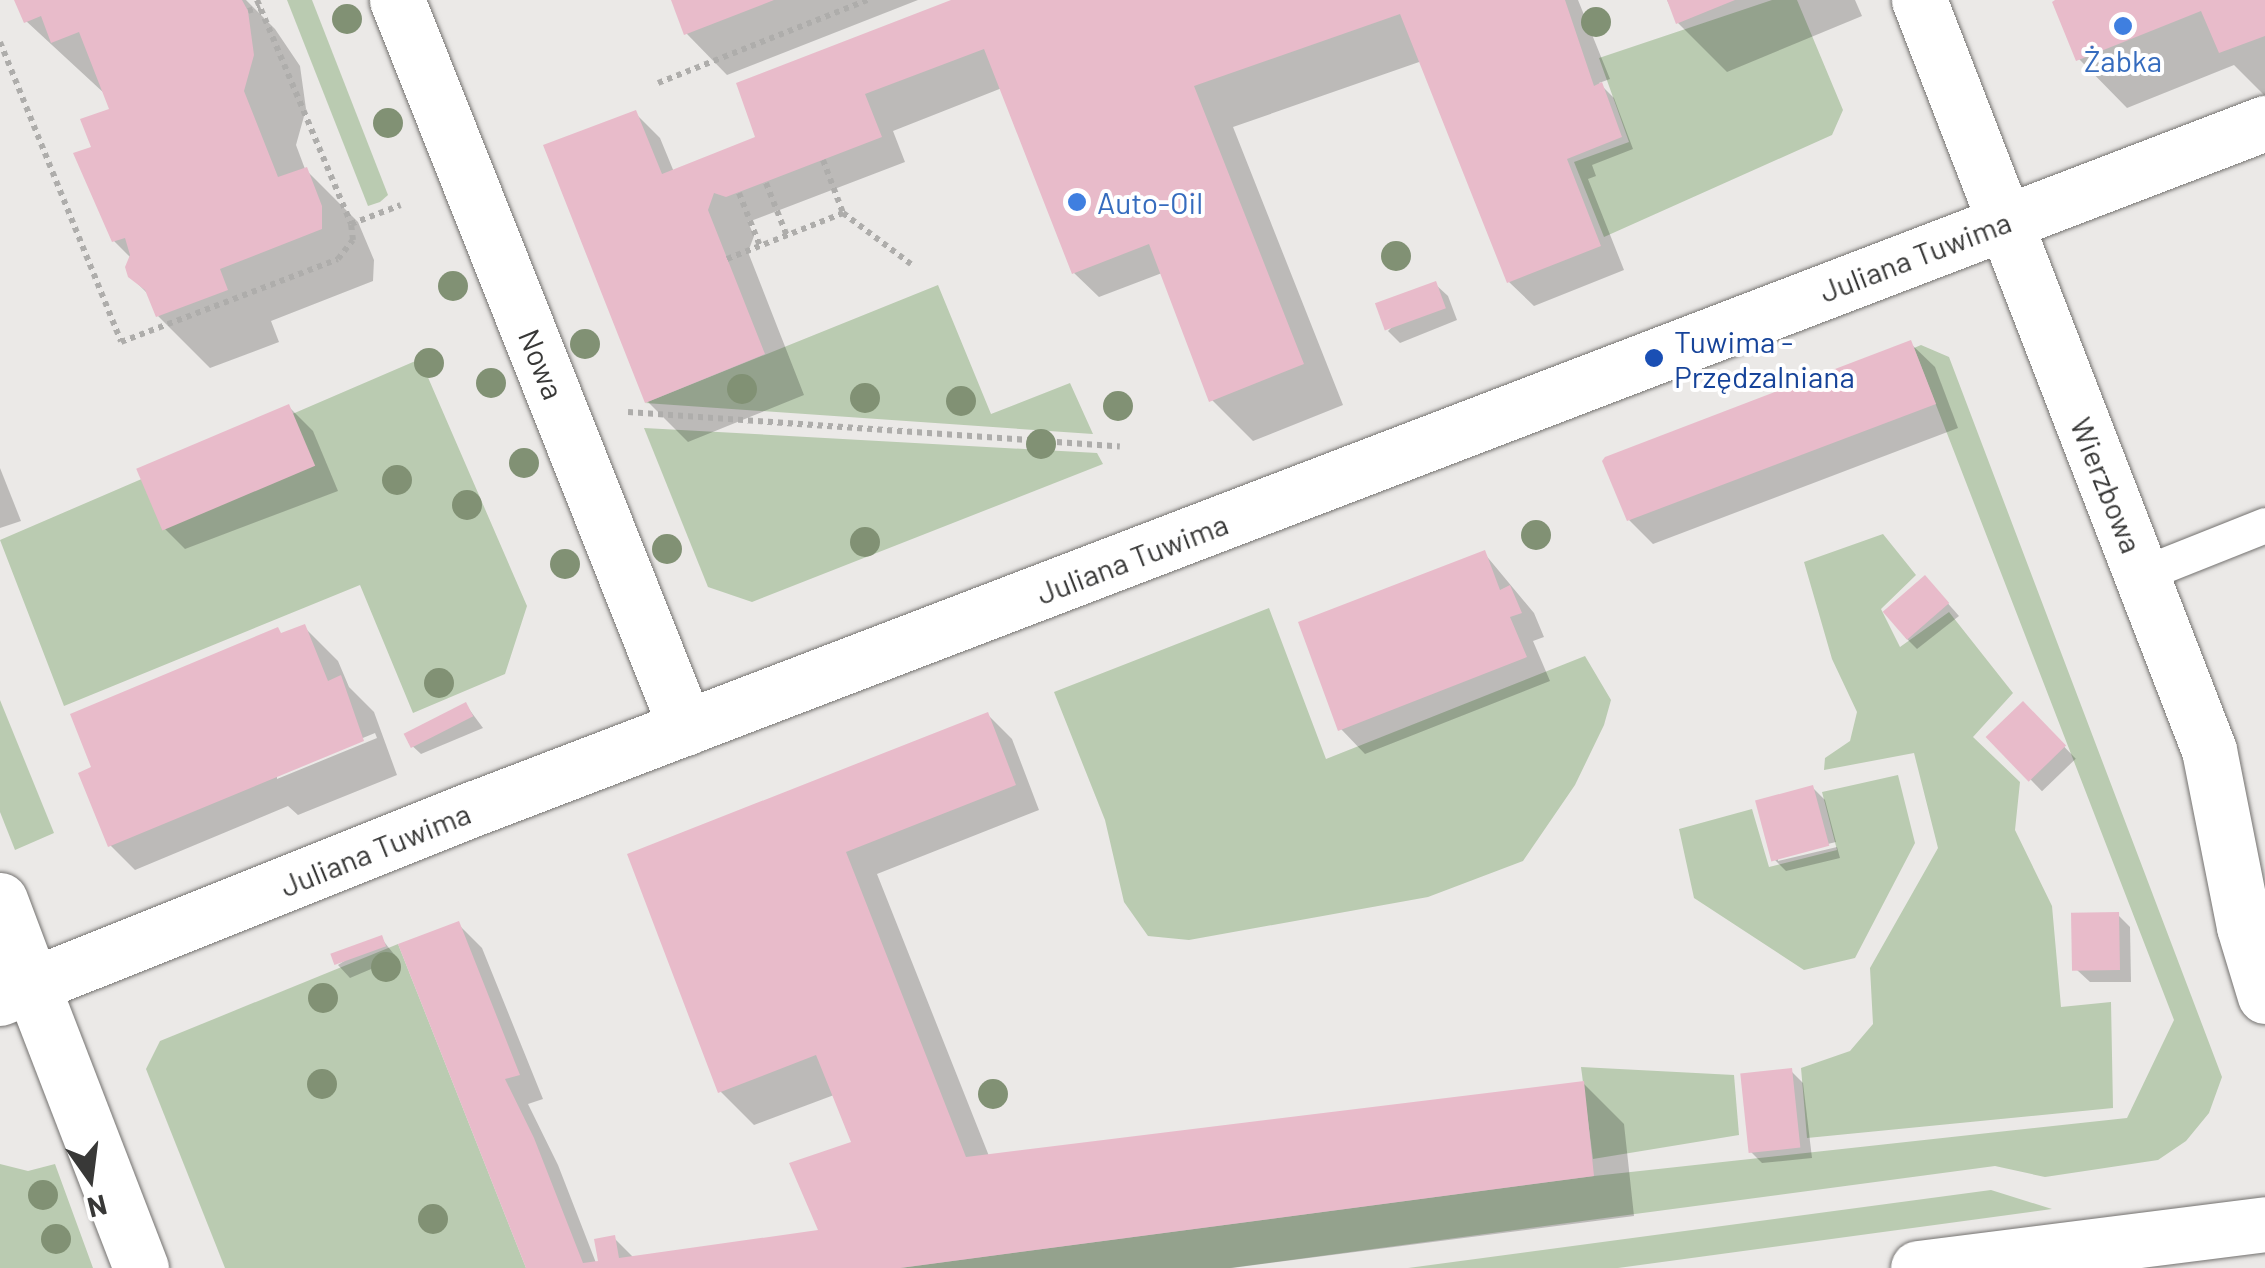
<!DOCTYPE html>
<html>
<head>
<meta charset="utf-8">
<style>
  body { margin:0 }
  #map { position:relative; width:2265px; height:1268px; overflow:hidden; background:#ebe9e7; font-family:Barlow,sans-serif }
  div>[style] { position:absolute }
  .green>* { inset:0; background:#bacbb1 }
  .shadow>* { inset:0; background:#0003; transform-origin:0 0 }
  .building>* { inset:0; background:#e8bbca; transform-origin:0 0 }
  .path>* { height:6px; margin-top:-3px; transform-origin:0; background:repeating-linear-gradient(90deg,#aeadab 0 5px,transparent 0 10px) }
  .roads { filter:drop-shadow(0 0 2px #747270) drop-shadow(0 0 2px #747270) }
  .lane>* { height:35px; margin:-17.5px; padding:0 17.5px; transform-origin:17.5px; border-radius:17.5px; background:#fff }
  .street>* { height:55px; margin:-27.5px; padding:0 27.5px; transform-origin:27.5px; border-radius:27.5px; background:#fff }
  .secondary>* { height:55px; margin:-27.5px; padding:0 27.5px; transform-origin:27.5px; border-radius:27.5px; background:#fff }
  .trees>* { width:30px; height:30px; margin:-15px; border-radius:50%; background:#819174 }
  .dots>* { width:28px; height:28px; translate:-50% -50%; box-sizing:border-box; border:5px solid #fff; border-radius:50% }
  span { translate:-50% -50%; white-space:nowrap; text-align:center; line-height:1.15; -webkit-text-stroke:8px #fff; paint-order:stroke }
  .shop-label { font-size:30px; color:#366cbe }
  .left { translate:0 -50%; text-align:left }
  .street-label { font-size:30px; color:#383837 }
  .transit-label { font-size:30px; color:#164399 }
  .north { position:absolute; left:40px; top:1128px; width:100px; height:100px; -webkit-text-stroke:8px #fff; paint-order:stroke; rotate:166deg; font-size:28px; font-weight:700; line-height:40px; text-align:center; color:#383837 }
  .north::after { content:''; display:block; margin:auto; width:35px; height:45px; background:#383837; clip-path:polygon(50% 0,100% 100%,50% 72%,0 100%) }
</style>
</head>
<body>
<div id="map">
  <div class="green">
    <div style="clip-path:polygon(287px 0,312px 0,388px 195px,380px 202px,368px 206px)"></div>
    <div style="clip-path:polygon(1772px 0,1797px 0,1843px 110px,1832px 135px,1604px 237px,1574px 162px,1629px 142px,1599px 58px)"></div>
    <div style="clip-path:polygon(938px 285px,991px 414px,1070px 383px,1093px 434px,645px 403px)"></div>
    <div style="clip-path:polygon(1921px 345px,1949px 357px,2222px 1077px,2209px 1113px,2186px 1141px,2158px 1160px,2045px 1177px,1995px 1166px,1230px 1268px,900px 1268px,1594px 1176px,2127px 1118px,2174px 1020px,1914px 348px)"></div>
    <div style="clip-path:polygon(420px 359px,527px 606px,505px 674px,413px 713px,360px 585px,64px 706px,0 540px)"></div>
    <div style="clip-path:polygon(644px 428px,1097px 453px,1103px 464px,752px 602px,708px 587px)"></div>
    <div style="clip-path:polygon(1883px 534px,1916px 575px,1881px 609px,1900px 647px,1949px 612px,2013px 693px,1973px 737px,2020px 782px,2015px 830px,2052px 906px,2061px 1007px,2111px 1002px,2113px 1108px,1807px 1138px,1801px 1068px,1850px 1051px,1873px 1024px,1870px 968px,1938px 848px,1914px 753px,1824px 770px,1825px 758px,1850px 741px,1857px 712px,1832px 659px,1804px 562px)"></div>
    <div style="clip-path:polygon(1269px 608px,1326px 759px,1585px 656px,1611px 700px,1604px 725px,1575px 785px,1523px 861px,1428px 897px,1189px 940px,1148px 936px,1124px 902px,1105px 820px,1054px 692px)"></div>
    <div style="clip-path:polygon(0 700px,54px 833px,15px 850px,0 812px)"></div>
    <div style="clip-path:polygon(1898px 775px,1915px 843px,1855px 958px,1804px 970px,1694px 898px,1679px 829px,1752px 809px,1769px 867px,1837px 850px,1822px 792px)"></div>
    <div style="clip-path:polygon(398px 944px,526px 1268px,225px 1268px,146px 1069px,160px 1041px)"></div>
    <div style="clip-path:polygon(1581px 1067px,1734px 1075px,1739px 1135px,1593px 1159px)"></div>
    <div style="clip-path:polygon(0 1164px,28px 1171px,55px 1164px,93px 1268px,0 1268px)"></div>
    <div style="clip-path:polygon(1991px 1190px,2052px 1209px,1618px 1268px,1408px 1268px)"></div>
  </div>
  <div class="shadow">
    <div style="clip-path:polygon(17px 0,246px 0,275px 29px,300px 66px,306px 109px,296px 145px,305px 169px,358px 222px,374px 260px,373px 281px,271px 321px,279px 342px,210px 368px,158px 316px,150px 296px,130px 276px,131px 258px,114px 241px,94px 149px,112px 110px,105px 94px,26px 21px)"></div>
    <div style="clip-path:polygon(674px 0,918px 0,727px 75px,687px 34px)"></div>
    <div style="clip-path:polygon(958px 0,1578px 0,1610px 79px,1599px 83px,1614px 98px,1633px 149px,1592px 165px,1596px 176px,1588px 179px,1624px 270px,1534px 306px,1509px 282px,1422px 61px,1233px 127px,1343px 405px,1253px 441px,1212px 400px,1162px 273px,1099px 297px,1074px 273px,1002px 88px,893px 131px,905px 162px,748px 222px,754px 236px,748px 252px,804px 395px,688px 442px,647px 401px,635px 113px,660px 138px,674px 172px,758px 138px)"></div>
    <div style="clip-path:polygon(1667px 0,1855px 0,1862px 16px,1727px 72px,1678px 23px)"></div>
    <div style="clip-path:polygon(2059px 0,2265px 0,2265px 96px,2234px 65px,2127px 108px,2079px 59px)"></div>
    <div style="clip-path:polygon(1435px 284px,1448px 296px,1457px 320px,1400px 343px,1388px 331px)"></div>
    <div style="clip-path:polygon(1910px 343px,1935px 367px,1958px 428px,1653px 544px,1629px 520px)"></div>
    <div style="clip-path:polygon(289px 407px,313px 431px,338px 491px,185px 549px,161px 525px)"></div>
    <div style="clip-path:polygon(0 468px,21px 521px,0 528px)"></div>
    <div style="clip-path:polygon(1484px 553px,1534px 613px,1544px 637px,1533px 641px,1550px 681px,1365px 754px,1341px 729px)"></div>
    <div style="clip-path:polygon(1937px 591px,1959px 616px,1917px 649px,1905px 637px)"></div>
    <div style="clip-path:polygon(evenodd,304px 627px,338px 661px,349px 687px,374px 712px,397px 775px,298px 815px,288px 806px,135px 870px,111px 846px,82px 775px,304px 627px,375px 733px,377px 738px,277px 779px,277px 773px,375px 733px)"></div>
    <div style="left:2023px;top:704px;width:76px;height:47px;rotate:46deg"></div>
    <div style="clip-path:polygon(466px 705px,483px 728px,421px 754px,408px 742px)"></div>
    <div style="clip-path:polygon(988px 715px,1012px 739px,1039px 810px,877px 874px,989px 1156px,1583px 1083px,1624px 1124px,1634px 1216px,1232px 1268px,601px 1268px,614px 1238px,635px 1259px,824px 1232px,854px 1144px,834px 1095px,754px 1125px,720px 1091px,630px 856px)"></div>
    <div style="clip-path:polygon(1812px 787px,1825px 800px,1836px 842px,1778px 856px,1778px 861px,1837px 847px,1840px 858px,1786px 871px,1774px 859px)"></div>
    <div style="clip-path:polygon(2118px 915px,2130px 927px,2131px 982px,2090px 982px,2077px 970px)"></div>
    <div style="clip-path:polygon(458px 924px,482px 948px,543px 1099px,528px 1104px,558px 1165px,598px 1268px,529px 1268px)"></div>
    <div style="clip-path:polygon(381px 938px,397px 958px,350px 978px,338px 965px)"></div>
    <div style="clip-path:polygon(1791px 1071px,1803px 1083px,1812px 1158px,1762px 1163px,1750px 1151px)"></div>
  </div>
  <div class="building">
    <div style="clip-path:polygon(14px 0,242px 0,248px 11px,254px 55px,244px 91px,278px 177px,307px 167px,322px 206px,322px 229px,220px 269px,228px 290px,156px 317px,145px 290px,128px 277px,125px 267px,130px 255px,125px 238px,112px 242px,73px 153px,91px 147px,80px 119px,109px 109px,79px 32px,51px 43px,41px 16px,24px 23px)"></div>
    <div style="clip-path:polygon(671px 0,774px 0,684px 35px)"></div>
    <div style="clip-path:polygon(951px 0,1565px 0,1594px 86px,1602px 82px,1622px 137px,1567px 159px,1601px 246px,1507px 283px,1400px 14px,1194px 86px,1304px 364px,1209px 402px,1149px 244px,1072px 274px,984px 49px,865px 94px,882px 137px,726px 197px,714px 193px,708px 210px,765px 354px,645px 403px,543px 145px,636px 110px,662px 174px,755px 137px,736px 83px)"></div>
    <div style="clip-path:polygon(1667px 0,1735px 0,1676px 24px)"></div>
    <div style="clip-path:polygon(2055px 0,2265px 0,2265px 36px,2219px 53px,2201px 11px,2076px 61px,2052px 2px)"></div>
    <div style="left:1436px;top:281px;width:29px;height:65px;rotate:70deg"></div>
    <div style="clip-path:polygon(1911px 340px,1936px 404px,1627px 521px,1602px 461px,1605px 457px)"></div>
    <div style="left:289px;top:404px;width:67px;height:166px;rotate:67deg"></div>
    <div style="clip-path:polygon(1485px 550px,1500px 590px,1510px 585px,1522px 613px,1510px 617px,1527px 657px,1338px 731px,1298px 622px)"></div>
    <div style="left:1925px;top:575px;width:37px;height:56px;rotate:49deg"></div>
    <div style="clip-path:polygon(305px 624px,328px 681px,341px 675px,364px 741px,108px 847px,78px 773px,91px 767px,70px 714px,278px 627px,281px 633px)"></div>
    <div style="left:2023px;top:701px;width:62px;height:52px;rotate:46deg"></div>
    <div style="left:466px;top:702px;width:16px;height:70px;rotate:63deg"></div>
    <div style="clip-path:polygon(988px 712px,1016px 785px,846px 852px,966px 1157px,1584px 1081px,1594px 1176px,900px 1268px,526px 1268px,398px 944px,459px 921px,520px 1075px,505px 1079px,534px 1138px,583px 1263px,598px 1261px,594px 1239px,615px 1235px,619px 1258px,818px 1230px,789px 1163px,851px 1142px,816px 1055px,718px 1093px,627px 854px)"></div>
    <div style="left:1813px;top:785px;width:63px;height:60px;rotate:75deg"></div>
    <div style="left:2119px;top:912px;width:58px;height:48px;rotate:89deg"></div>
    <div style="left:382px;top:935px;width:12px;height:55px;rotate:70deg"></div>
    <div style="left:1792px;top:1068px;width:80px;height:52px;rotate:84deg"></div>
  </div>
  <div class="path">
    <div style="left:257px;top:0;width:243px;rotate:67.2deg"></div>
    <div style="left:351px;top:224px;width:53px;rotate:-20.8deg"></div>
    <div style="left:248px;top:11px;width:13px;rotate:-18deg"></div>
    <div style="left:0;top:42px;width:323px;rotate:68deg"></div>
    <div style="left:121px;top:342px;width:232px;rotate:-20.9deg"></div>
    <div style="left:338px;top:259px;width:24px;rotate:-52deg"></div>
    <div style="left:353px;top:240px;width:16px;rotate:-97deg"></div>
    <div style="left:658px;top:83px;width:226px;rotate:-21.6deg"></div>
    <div style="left:823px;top:160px;width:57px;rotate:69.3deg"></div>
    <div style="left:766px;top:183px;width:57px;rotate:68.4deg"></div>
    <div style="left:739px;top:193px;width:57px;rotate:68.4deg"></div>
    <div style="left:727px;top:259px;width:125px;rotate:-21.6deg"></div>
    <div style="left:843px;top:213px;width:85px;rotate:36.9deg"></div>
    <div style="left:628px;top:412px;width:493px;rotate:4deg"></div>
  </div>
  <div class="roads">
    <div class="lane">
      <div style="left:2142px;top:574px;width:132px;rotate:-21.7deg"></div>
    </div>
    <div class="street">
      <div style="left:397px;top:0;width:783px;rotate:68.35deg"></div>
      <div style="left:0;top:900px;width:91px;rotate:69.4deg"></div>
      <div style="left:32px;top:985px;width:35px;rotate:158deg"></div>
    </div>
    <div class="secondary">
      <div style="left:1919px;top:0;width:804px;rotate:68.86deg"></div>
      <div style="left:2209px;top:750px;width:180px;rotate:78.8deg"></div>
      <div style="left:2244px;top:927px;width:72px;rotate:73.1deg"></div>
      <div style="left:141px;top:1268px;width:303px;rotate:-111.1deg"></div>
      <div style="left:32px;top:985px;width:477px;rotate:-21.8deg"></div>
      <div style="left:475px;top:808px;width:1917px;rotate:-20.94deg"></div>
      <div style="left:1918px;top:1268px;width:350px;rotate:-7.2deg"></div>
    </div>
  </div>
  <div class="trees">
    <div style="left:347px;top:19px"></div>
    <div style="left:1596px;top:22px"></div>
    <div style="left:388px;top:123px"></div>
    <div style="left:1396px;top:256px"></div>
    <div style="left:453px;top:286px"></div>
    <div style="left:585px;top:344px"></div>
    <div style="left:429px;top:363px"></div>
    <div style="left:491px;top:383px"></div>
    <div style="left:742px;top:389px"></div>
    <div style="left:865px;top:398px"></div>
    <div style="left:961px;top:401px"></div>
    <div style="left:1118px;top:406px"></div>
    <div style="left:1041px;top:444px"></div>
    <div style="left:524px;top:463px"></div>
    <div style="left:397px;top:480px"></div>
    <div style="left:467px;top:505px"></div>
    <div style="left:1536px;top:535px"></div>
    <div style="left:865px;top:542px"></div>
    <div style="left:667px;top:549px"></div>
    <div style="left:565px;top:564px"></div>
    <div style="left:439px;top:683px"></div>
    <div style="left:386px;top:967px"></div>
    <div style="left:323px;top:998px"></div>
    <div style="left:322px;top:1084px"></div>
    <div style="left:993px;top:1094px"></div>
    <div style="left:43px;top:1195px"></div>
    <div style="left:433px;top:1219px"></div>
    <div style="left:56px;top:1239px"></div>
  </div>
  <div class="dots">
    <div style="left:2123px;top:26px;background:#3f7fe0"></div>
    <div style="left:1077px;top:202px;background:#3f7fe0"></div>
    <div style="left:1654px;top:358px;background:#1a4fb4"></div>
  </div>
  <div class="shop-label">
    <span style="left:2123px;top:60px">Żabka</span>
    <span class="left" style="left:1097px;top:202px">Auto-Oil</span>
  </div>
  <div class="street-label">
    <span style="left:1915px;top:256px;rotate:-21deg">Juliana Tuwima</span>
    <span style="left:542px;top:364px;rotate:68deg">Nowa</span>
    <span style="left:2107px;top:485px;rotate:68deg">Wierzbowa</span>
    <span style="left:1132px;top:558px;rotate:-21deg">Juliana Tuwima</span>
    <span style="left:375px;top:849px;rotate:-22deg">Juliana Tuwima</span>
  </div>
  <div class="transit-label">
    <span class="left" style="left:1674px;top:358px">Tuwima -<br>Przędzalniana</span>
  </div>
  <div class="north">N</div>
</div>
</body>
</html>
